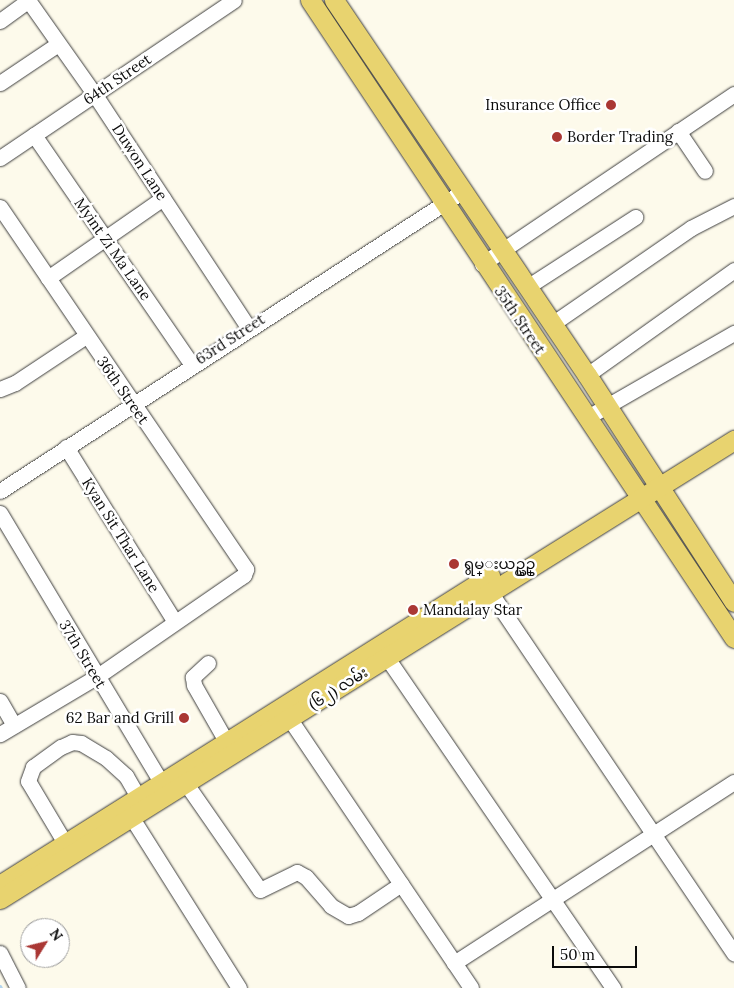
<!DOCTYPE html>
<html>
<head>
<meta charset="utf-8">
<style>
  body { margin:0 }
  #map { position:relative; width:734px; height:988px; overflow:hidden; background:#fdfaeb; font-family:Lora,"Noto Sans Myanmar",serif }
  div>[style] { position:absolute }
  .stream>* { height:3px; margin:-1.5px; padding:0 1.5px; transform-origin:1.5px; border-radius:1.5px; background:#b5d5ee }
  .roads { filter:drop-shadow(0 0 1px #3e3e3e) drop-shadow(0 0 1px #3e3e3e) }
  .minor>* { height:15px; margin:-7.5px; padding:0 7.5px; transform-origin:7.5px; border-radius:7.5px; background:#fff }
  .major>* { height:19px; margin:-9.5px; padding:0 9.5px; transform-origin:9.5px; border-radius:9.5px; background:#e8d36f }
  .dots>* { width:14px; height:14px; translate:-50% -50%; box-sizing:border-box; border:2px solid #fff; border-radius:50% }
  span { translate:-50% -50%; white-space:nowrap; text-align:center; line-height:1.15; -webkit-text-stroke:5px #fff; paint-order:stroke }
  .street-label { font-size:15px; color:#0b0b0b }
  .poi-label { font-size:15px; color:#0b0b0b }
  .right { translate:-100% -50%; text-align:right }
  .left { translate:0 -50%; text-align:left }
  .north { position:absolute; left:20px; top:918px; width:50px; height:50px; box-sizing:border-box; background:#fff; border:1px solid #9d9d9d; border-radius:50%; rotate:54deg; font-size:14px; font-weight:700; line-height:20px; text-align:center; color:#0b0b0b }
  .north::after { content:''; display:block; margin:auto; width:18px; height:22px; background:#aa3734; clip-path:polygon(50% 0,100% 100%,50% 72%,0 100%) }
  .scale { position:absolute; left:552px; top:946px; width:85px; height:22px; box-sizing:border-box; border:2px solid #0b0b0b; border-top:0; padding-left:6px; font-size:15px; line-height:18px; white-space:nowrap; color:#0b0b0b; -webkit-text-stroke:4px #fff; paint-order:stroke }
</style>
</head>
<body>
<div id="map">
  <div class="stream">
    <div style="left:0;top:986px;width:2px;rotate:63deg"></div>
  </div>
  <div class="roads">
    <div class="minor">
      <div style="left:28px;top:0;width:116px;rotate:54.8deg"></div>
      <div style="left:95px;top:95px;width:278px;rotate:56.6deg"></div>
      <div style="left:0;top:21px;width:34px;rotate:-36deg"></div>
      <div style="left:0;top:83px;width:70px;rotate:-33.9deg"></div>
      <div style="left:678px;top:131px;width:48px;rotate:56deg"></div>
      <div style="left:34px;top:135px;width:279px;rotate:55.5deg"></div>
      <div style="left:0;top:158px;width:282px;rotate:-34deg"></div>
      <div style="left:0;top:207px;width:438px;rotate:55.8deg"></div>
      <div style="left:246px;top:569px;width:6px;rotate:108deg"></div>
      <div style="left:244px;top:575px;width:180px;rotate:145.4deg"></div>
      <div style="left:96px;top:677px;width:112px;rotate:149.3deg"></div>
      <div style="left:482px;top:264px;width:304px;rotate:-34deg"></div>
      <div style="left:48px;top:278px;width:140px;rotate:-34.8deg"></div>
      <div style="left:527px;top:287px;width:129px;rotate:-32.9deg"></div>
      <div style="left:552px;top:324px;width:169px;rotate:-34.6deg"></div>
      <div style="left:691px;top:228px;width:48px;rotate:-27.1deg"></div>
      <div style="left:587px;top:375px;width:181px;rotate:-35.5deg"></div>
      <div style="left:0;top:389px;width:16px;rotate:-22deg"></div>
      <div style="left:15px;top:383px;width:85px;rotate:-33.5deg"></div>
      <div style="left:586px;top:418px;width:171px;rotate:-29.9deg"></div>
      <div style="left:66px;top:447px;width:206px;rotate:58.1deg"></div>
      <div style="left:0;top:491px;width:552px;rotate:-32.94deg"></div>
      <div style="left:0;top:513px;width:325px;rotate:59.1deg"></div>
      <div style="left:484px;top:583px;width:447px;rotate:56deg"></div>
      <div style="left:381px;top:649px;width:411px;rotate:55.6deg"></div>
      <div style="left:208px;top:663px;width:21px;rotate:137deg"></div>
      <div style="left:193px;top:677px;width:8px;rotate:83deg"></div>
      <div style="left:194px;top:685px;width:64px;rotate:60.3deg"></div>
      <div style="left:0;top:701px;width:28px;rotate:60deg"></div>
      <div style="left:283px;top:709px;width:336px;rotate:56deg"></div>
      <div style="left:180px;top:775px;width:140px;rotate:55.2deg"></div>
      <div style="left:260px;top:890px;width:41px;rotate:-25.9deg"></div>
      <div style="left:297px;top:872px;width:10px;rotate:29deg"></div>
      <div style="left:306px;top:877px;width:38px;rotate:49deg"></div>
      <div style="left:331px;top:906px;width:20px;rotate:30deg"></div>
      <div style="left:348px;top:916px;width:10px;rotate:-17deg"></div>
      <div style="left:358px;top:913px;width:52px;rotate:-34deg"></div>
      <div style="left:125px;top:807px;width:214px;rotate:57.8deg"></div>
      <div style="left:65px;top:843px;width:72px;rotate:-120.8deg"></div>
      <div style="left:28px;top:781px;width:15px;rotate:-70deg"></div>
      <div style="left:33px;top:767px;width:34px;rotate:-36deg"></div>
      <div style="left:61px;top:747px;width:12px;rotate:-24deg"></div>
      <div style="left:72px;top:742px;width:9px;rotate:6deg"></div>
      <div style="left:81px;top:743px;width:29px;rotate:31deg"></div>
      <div style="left:106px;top:758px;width:27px;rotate:42deg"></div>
      <div style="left:126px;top:776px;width:36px;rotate:60deg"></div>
      <div style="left:0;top:953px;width:39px;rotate:63deg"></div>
      <div style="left:454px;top:963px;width:333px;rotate:-32.9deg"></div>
    </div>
    <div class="major">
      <div style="left:310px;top:0;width:766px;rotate:56.39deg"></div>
      <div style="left:334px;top:0;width:452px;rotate:56deg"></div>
      <div style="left:587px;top:375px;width:270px;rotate:57.1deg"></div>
      <div style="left:1px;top:884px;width:578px;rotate:-32.21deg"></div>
      <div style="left:0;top:899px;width:866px;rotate:-32.02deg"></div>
    </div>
  </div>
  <div class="dots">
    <div style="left:611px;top:105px;background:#aa3734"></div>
    <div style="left:557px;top:137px;background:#aa3734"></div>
    <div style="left:454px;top:564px;background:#aa3734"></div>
    <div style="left:413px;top:610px;background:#aa3734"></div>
    <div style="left:184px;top:718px;background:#aa3734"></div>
  </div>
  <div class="street-label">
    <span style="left:117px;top:79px;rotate:-34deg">64th Street</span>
    <span style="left:140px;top:162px;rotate:57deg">Duwon Lane</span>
    <span style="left:113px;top:249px;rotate:55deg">Myint Zi Ma Lane</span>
    <span style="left:520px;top:320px;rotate:56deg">35th Street</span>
    <span style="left:230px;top:339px;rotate:-33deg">63rd Street</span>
    <span style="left:123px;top:390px;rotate:55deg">36th Street</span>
    <span style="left:121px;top:535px;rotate:58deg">Kyan Sit Thar Lane</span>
    <span style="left:83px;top:654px;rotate:59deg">37th Street</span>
    <span style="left:338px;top:688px;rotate:-32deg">(၆၂) လမ်း</span>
  </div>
  <div class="poi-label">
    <span class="right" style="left:601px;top:105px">Insurance Office</span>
    <span class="left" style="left:567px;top:137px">Border Trading</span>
    <span class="left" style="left:464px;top:564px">ရွမ္းယဥ္ယဥ္</span>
    <span class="left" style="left:423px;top:610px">Mandalay Star</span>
    <span class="right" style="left:174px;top:718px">62 Bar and Grill</span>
  </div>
  <div class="north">N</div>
  <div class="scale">50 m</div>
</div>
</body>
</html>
